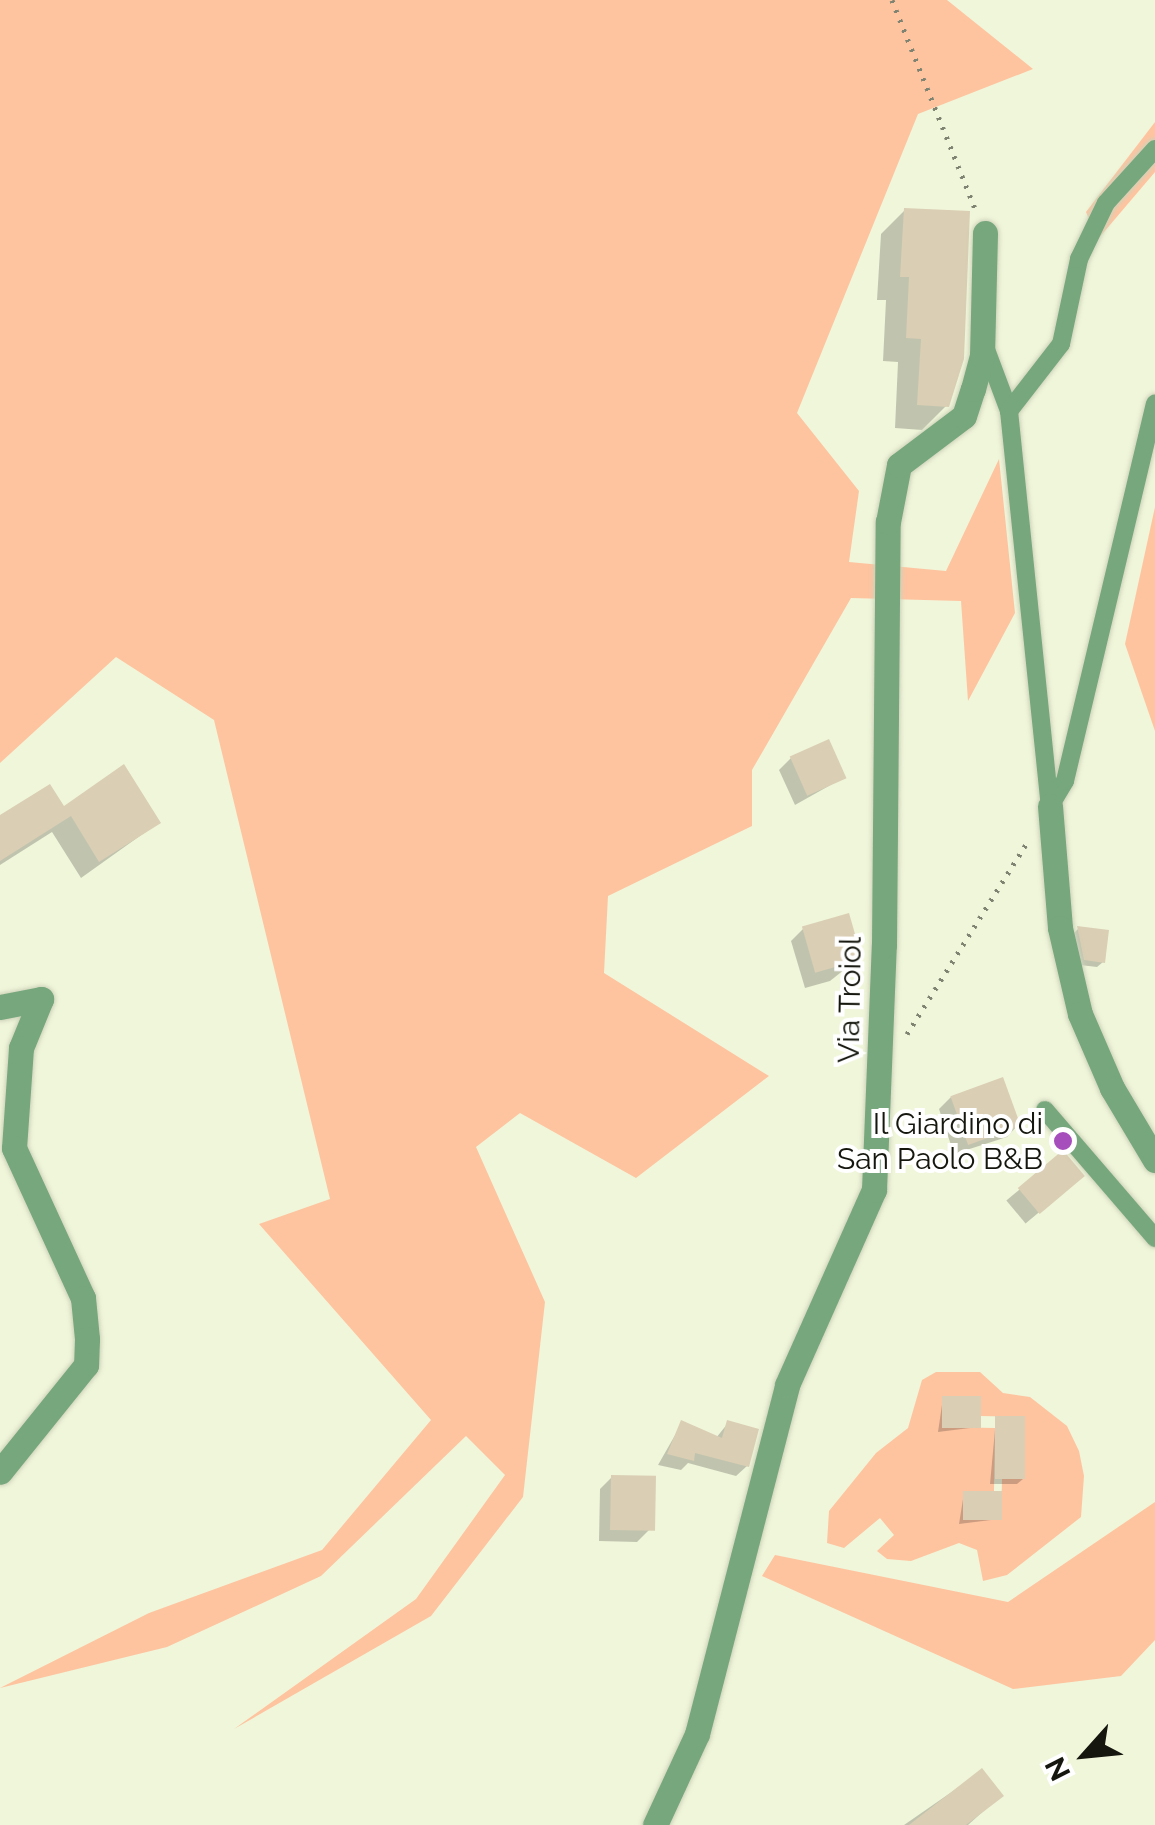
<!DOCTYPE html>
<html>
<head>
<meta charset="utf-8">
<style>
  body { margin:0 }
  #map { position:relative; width:1155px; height:1825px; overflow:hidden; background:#f0f6da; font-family:Raleway,sans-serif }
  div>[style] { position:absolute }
  .green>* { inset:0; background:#fec4a0 }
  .shadow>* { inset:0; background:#0003; transform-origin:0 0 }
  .building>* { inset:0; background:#daceb4; transform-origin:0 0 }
  .path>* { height:5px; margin-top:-2.5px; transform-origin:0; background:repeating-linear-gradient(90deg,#7f8371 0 2.5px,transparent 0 10.5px) }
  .roads { filter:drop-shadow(0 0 2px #cdd2b9) drop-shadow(0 0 2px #cdd2b9) }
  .service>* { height:18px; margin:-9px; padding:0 9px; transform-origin:9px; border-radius:9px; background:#77a77d }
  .minor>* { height:25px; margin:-12.5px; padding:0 12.5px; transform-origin:12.5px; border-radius:12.5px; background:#77a77d }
  .dots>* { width:28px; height:28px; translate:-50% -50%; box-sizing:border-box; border:5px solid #fff; border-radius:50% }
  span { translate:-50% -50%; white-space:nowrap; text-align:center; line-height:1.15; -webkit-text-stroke:8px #fff; paint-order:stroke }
  .street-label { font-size:30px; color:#15160d }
  .poi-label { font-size:30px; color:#15160d }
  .right { translate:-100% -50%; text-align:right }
  .north { position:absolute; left:1035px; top:1705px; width:100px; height:100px; -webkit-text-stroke:8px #fff; paint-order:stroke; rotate:243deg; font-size:28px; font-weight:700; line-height:40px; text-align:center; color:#15160d }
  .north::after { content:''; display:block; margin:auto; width:35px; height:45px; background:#15160d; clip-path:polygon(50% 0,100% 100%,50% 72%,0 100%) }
</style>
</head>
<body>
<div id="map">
  <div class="green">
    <div style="clip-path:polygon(0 0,947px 0,1033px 69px,918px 114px,797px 413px,859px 491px,849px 562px,946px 571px,999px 459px,1015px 613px,968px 701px,961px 601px,851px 598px,752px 770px,752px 826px,608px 896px,604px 973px,769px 1076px,636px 1178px,520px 1113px,476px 1147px,545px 1302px,523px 1497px,431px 1616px,234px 1729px,416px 1599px,505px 1475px,466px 1436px,321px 1576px,167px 1647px,0 1688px,149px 1613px,322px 1550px,431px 1420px,259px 1224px,330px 1199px,214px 720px,116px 657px,0 763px)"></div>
    <div style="clip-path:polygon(1155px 122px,1155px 172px,1098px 239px,1086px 212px)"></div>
    <div style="clip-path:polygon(1155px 507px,1155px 731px,1125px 644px)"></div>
    <div style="clip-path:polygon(evenodd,936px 1372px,980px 1372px,1003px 1393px,1030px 1397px,1067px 1426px,1079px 1451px,1084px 1476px,1081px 1517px,1007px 1575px,983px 1581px,977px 1550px,959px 1543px,911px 1561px,887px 1559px,877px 1551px,894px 1535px,880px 1518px,844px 1548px,827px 1543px,829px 1511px,876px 1453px,908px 1428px,922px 1380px,936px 1372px,942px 1396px,980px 1396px,981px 1416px,1025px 1417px,1025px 1479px,1002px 1479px,1001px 1520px,963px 1519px,963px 1491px,994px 1491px,995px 1428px,942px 1427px,942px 1396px)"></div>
    <div style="clip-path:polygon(1155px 1502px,1155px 1640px,1121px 1676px,1013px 1689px,762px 1576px,775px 1555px,1008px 1602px)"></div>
  </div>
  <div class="shadow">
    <div style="clip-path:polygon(905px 210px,946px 406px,922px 430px,895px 428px,898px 362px,883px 361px,886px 300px,877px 300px,881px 234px)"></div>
    <div style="clip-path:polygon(791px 758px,843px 778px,795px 805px,779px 770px)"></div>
    <div style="clip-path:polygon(64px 809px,158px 823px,81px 878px,52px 832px,0 865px,0 818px)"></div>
    <div style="clip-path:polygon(803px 929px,859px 958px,830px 981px,805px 988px,791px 941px)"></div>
    <div style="clip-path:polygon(1078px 929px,1103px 962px,1097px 967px,1080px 965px,1073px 934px)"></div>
    <div style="clip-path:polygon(951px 1097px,1018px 1125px,1007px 1137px,954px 1154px,939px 1109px)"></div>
    <div style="left:1063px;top:1153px;width:30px;height:74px;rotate:50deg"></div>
    <div style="clip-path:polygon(943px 1398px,978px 1427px,938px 1432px)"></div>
    <div style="clip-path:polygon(996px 1419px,1023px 1479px,1017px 1484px,990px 1484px)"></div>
    <div style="clip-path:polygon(682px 1423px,716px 1438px,728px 1423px,747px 1466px,736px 1476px,688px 1463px,681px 1470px,658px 1465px)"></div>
    <div style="clip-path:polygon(612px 1477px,649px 1530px,637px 1542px,599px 1541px,600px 1489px)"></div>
    <div style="clip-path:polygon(964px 1493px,999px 1519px,959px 1524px)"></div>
    <div style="clip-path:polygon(982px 1771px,1000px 1796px,968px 1825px,904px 1825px)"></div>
  </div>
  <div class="building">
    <div style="clip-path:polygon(904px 208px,970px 211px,964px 359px,949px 407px,917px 405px,921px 339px,906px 338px,909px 277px,900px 277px)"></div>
    <div style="left:829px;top:739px;width:43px;height:43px;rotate:66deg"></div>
    <div style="clip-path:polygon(124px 764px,161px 823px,99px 862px,71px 816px,0 861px,0 815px,50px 784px,64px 806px)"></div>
    <div style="left:849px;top:913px;width:48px;height:49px;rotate:74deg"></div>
    <div style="clip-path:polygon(1077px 926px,1109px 930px,1105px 963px,1084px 960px)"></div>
    <div style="left:1003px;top:1077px;width:52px;height:56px;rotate:70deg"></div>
    <div style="left:1063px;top:1150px;width:34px;height:59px;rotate:50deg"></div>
    <div style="left:942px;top:1396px;width:39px;height:32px"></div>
    <div style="left:995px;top:1416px;width:30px;height:63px"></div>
    <div style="clip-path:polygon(681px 1420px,722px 1438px,727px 1420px,759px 1429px,749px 1467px,695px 1453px,694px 1461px,667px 1454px)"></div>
    <div style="left:611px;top:1475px;width:45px;height:55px;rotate:1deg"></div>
    <div style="left:963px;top:1491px;width:39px;height:29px"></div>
    <div style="clip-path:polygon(982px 1768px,1004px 1796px,966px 1825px,909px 1825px)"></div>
  </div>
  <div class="path">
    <div style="left:892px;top:0;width:227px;rotate:68.3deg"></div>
    <div style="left:907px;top:1034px;width:224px;rotate:-57.9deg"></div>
  </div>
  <div class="roads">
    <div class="service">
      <div style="left:984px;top:344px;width:72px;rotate:69.5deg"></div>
      <div style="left:1009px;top:411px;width:397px;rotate:84.1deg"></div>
      <div style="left:1009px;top:411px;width:85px;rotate:-52.2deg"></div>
      <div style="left:1061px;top:344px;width:87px;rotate:-78deg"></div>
      <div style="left:1079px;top:259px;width:62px;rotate:-64.3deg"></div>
      <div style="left:1106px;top:203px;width:73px;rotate:-47.8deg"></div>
      <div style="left:1050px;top:806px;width:29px;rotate:-59deg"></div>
      <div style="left:1065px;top:781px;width:388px;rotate:-76.6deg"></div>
      <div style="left:1045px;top:1110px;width:169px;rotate:49.3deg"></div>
    </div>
    <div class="minor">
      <div style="left:1050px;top:806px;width:122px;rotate:85.3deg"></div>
      <div style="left:1060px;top:928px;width:88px;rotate:76.9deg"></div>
      <div style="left:1080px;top:1014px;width:81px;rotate:66.6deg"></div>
      <div style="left:1112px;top:1088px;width:84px;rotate:59.2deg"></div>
      <div style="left:0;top:1007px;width:42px;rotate:-11deg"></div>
      <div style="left:41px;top:999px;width:53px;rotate:112.2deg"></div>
      <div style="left:21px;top:1048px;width:100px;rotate:94deg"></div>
      <div style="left:14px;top:1148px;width:165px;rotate:65.3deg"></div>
      <div style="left:83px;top:1298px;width:41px;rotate:84.4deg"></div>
      <div style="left:87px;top:1339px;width:26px;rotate:92deg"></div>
      <div style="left:86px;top:1365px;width:137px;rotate:128.8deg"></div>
      <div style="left:655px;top:1825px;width:100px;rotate:-65.2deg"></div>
      <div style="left:697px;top:1734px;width:360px;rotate:-75.5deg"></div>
      <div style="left:787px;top:1385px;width:214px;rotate:-66deg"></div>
      <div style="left:874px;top:1190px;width:245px;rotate:-87.7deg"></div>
      <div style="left:884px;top:945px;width:423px;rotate:-89.5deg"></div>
      <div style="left:888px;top:522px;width:58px;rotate:-79.1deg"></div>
      <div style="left:899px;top:465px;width:81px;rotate:-37deg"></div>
      <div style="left:964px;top:416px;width:28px;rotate:-72deg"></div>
      <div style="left:973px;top:389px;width:34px;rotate:-75deg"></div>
      <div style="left:982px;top:356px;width:123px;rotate:-88.6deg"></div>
    </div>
  </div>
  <div class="dots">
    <div style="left:1063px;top:1141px;background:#a64fbc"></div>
  </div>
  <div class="street-label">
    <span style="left:850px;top:1000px;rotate:-89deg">Via Troiol</span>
  </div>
  <div class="poi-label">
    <span class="right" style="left:1043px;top:1141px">Il Giardino di<br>San Paolo B&amp;B</span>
  </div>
  <div class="north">N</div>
</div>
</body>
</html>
